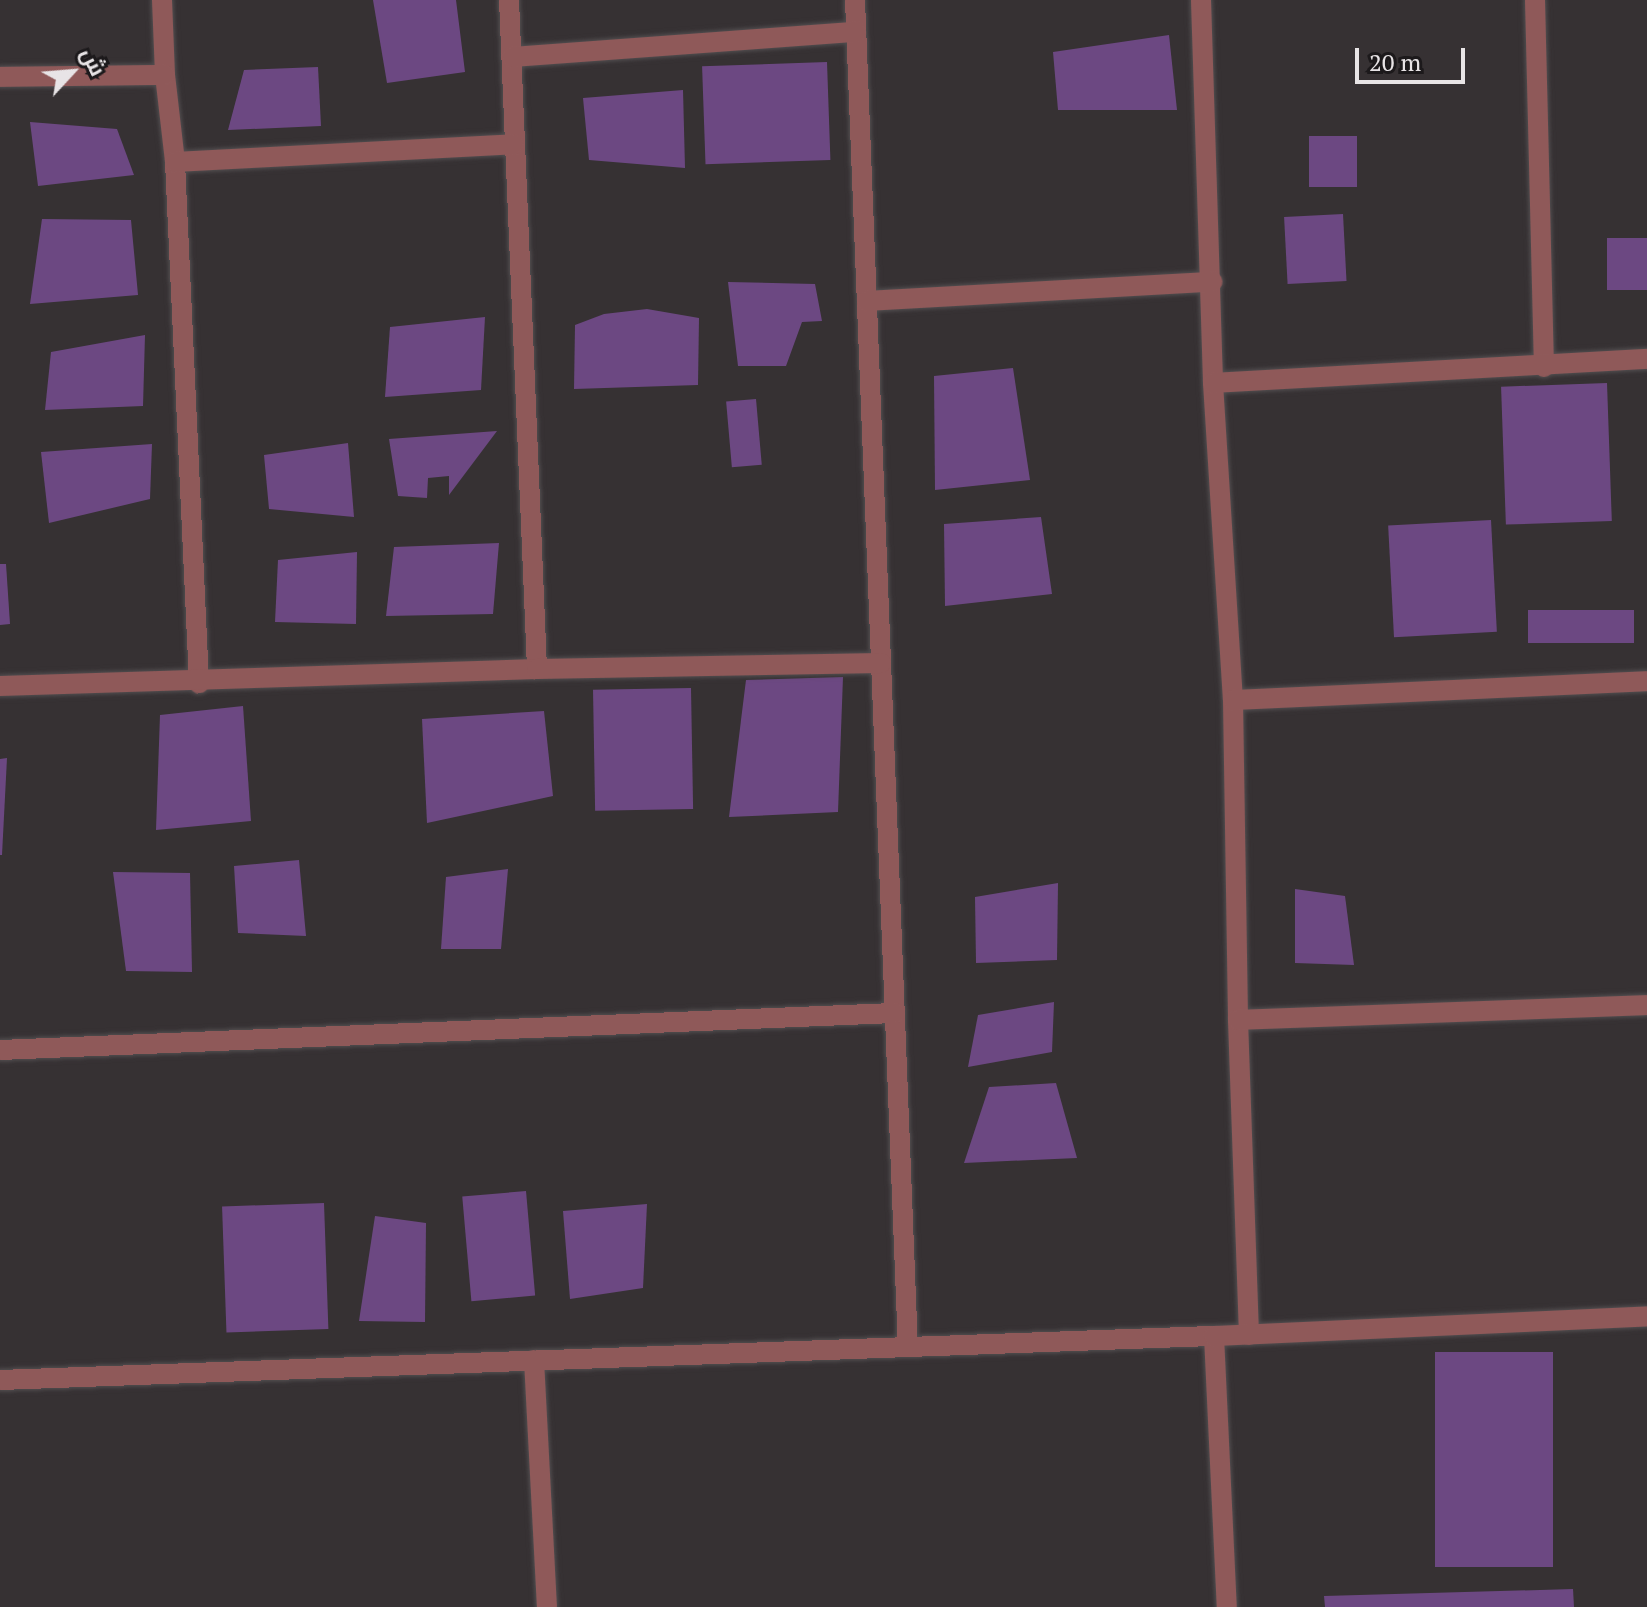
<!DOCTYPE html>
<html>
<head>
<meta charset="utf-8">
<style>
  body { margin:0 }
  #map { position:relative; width:1647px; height:1607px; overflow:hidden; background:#363133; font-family:"PT Serif",Cairo,serif }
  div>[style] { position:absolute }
  .building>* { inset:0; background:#6c4882; transform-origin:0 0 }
  .roads { filter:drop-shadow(0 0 2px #524e50) drop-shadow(0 0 2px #524e50) }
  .minor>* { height:20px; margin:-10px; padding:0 10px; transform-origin:10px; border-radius:10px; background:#8f5959 }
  span { translate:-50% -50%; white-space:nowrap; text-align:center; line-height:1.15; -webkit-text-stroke:6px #1c191b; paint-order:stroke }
  .north { position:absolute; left:32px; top:32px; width:80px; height:80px; -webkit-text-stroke:6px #1c191b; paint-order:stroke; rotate:64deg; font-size:22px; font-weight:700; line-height:32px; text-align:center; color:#e8e4e6 }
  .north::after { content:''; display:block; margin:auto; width:28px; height:36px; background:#e8e4e6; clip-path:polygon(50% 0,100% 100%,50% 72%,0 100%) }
  .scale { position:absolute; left:1355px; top:48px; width:110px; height:36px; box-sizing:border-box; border:4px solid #e8e4e6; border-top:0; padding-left:10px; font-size:24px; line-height:28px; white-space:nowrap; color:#e8e4e6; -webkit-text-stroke:6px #1c191b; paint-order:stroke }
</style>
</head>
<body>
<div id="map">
  <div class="building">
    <div style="clip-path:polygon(373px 0,456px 0,465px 72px,387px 83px)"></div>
    <div style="clip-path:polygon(1169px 35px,1177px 110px,1058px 110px,1053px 52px)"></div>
    <div style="left:827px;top:62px;width:98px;height:125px;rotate:88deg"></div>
    <div style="clip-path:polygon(318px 67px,321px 126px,228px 130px,244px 70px)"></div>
    <div style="clip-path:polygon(683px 90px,685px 168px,589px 160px,583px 98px)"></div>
    <div style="clip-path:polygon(30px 122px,117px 129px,134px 175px,38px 186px)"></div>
    <div style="left:1357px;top:136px;width:51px;height:48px;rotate:90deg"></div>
    <div style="left:1343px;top:214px;width:67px;height:59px;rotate:87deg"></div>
    <div style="clip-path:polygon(42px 219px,131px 220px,138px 295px,30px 304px)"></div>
    <div style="left:1607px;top:238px;width:40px;height:52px"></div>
    <div style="clip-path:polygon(728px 282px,815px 284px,822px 321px,802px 322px,786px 366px,738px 366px)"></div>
    <div style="clip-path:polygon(647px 309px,699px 318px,698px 385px,574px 389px,575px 325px,604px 314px)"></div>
    <div style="clip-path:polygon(485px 317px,481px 390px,385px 397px,390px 327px)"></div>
    <div style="clip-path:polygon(145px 335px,143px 406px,45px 410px,51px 352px)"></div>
    <div style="clip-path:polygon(1013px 368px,1030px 480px,935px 490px,934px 376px)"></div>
    <div style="left:1607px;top:383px;width:138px;height:106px;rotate:88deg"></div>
    <div style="left:756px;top:399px;width:66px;height:30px;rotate:85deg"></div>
    <div style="clip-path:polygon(497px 431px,449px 495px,449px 476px,428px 478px,427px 498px,398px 496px,389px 439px)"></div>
    <div style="clip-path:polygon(348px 443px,354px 517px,269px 509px,264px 455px)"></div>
    <div style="clip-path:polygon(152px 444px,150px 499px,49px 523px,41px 452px)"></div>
    <div style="clip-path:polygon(1041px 517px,1052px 594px,945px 606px,944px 524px)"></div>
    <div style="left:1491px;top:520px;width:112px;height:103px;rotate:87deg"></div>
    <div style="clip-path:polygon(499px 543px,493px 614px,386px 616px,394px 547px)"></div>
    <div style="clip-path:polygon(357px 552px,356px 624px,275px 622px,278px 560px)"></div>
    <div style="clip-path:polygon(0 564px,6px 564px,10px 624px,0 625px)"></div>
    <div style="left:1528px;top:610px;width:106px;height:33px"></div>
    <div style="clip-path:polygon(843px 677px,838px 812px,729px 817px,746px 680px)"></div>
    <div style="left:691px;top:688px;width:121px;height:98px;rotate:89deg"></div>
    <div style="clip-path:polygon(243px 706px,251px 821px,156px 830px,160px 715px)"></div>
    <div style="clip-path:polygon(544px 711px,553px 796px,427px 823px,422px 719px)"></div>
    <div style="clip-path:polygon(7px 758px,2px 855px,0 855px,0 759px)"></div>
    <div style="clip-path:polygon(299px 860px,306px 936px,238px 933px,234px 866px)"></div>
    <div style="clip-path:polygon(508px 869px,501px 949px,441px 949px,446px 877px)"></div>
    <div style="clip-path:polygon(113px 872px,190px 873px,192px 972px,126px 971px)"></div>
    <div style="clip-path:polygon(1058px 883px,1057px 960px,976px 963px,975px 897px)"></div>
    <div style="clip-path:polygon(1295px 889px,1345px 896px,1354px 965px,1295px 963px)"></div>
    <div style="clip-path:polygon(1054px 1002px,1052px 1052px,968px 1067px,978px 1015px)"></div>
    <div style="clip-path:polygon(1056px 1083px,1077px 1158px,964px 1163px,989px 1087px)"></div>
    <div style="left:526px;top:1191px;width:105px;height:64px;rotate:85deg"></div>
    <div style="left:324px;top:1203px;width:126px;height:102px;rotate:88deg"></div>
    <div style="clip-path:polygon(647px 1204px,643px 1288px,570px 1299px,563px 1211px)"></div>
    <div style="clip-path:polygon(375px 1216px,426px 1223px,425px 1322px,359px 1321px)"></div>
    <div style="left:1435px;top:1352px;width:118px;height:215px"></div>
    <div style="clip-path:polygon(1573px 1589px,1574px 1607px,1325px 1607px,1324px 1596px)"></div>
  </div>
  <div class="roads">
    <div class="minor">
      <div style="left:162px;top:0;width:75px;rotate:87.7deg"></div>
      <div style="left:165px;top:75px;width:88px;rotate:83.4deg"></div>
      <div style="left:175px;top:162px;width:522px;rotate:87.36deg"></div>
      <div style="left:509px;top:0;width:670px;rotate:87.6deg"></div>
      <div style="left:855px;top:0;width:1348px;rotate:87.75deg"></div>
      <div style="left:1201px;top:0;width:383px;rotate:88.2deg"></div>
      <div style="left:1213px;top:383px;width:318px;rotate:86.4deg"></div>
      <div style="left:1233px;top:700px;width:320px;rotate:89.1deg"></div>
      <div style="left:1238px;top:1020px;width:315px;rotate:88deg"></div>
      <div style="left:1535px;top:0;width:367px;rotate:88.6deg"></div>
      <div style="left:512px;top:57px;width:345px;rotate:-4.2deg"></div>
      <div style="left:0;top:77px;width:165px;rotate:-0.7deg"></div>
      <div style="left:175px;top:162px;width:339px;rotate:-3deg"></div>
      <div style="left:867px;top:301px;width:346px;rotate:-3.2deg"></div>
      <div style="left:1213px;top:383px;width:435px;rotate:-3.2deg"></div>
      <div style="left:0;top:686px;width:537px;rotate:-1.81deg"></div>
      <div style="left:537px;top:669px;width:344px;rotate:-1deg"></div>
      <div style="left:1233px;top:700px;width:414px;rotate:-2.6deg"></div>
      <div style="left:1238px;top:1020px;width:409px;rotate:-2.1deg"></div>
      <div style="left:0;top:1050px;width:896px;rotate:-2.37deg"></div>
      <div style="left:1214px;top:1336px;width:271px;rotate:87.3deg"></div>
      <div style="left:534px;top:1360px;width:247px;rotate:87deg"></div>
      <div style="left:0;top:1380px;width:1215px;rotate:-2.08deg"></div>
      <div style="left:1214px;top:1336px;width:433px;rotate:-2.6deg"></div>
    </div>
  </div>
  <div class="north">ش</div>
  <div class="scale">20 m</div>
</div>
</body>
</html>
